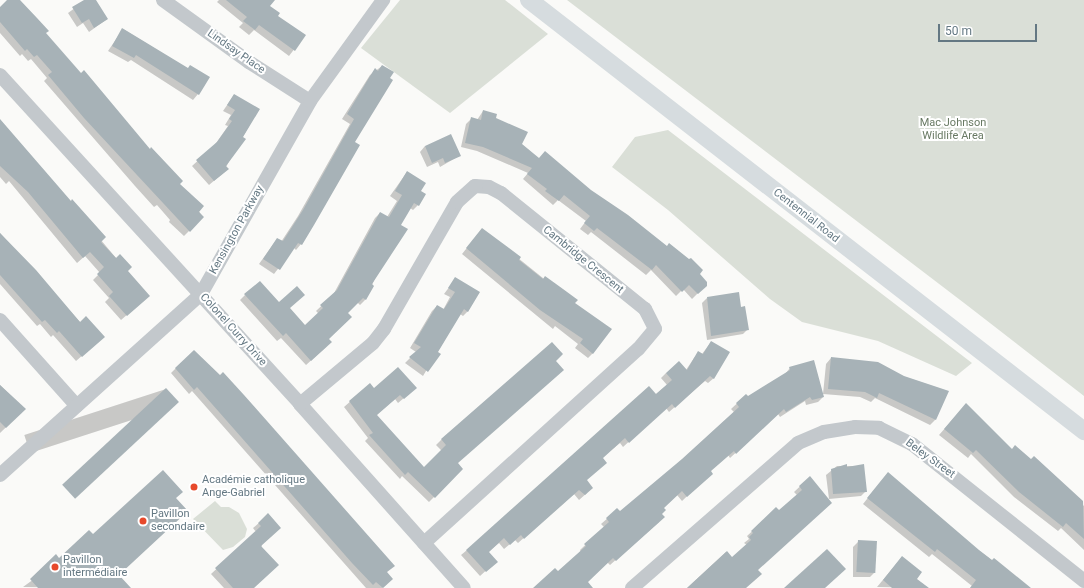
<!DOCTYPE html>
<html>
<head>
<meta charset="utf-8">
<style>
  body { margin:0 }
  #map { position:relative; width:1084px; height:588px; overflow:hidden; background:#fafaf8; font-family:Roboto,sans-serif }
  div>[style] { position:absolute }
  .green>* { inset:0; background:#dadfd7 }
  .shadow>* { inset:0; background:#0003; transform-origin:0 0 }
  .building>* { inset:0; background:#a7b2b7; transform-origin:0 0 }
  .minor>* { height:14px; margin:-7px; padding:0 7px; transform-origin:7px; border-radius:7px; background:#c3c8cc }
  .major>* { height:18px; margin:-9px; padding:0 9px; transform-origin:9px; border-radius:9px; background:#d6dcdf }
  .dots>* { width:11px; height:11px; translate:-50% -50%; box-sizing:border-box; border:2px solid #fff; border-radius:50% }
  span { translate:-50% -50%; white-space:nowrap; text-align:center; line-height:1.15; -webkit-text-stroke:4px #fff; paint-order:stroke }
  .street-label { font-size:11px; color:#647883 }
  .park-label { font-size:11px; color:#697a64 }
  .poi-label { font-size:11px; color:#647883 }
  .left { translate:0 -50%; text-align:left }
  .scale { position:absolute; left:938px; top:24px; width:99px; height:18px; box-sizing:border-box; border:2px solid #647883; border-top:0; padding-left:5px; font-size:12px; line-height:14px; white-space:nowrap; color:#647883; -webkit-text-stroke:3px #fff; paint-order:stroke }
</style>
</head>
<body>
<div id="map">
  <div class="green">
    <div style="clip-path:polygon(400px 0,505px 0,548px 34px,450px 113px,361px 48px)"></div>
    <div style="clip-path:polygon(567px 0,1084px 0,1084px 396px,968px 306px)"></div>
    <div style="clip-path:polygon(668px 130px,972px 363px,956px 376px,878px 341px,802px 322px,770px 299px,668px 210px,612px 167px,635px 137px)"></div>
    <div style="clip-path:polygon(215px 501px,221px 507px,229px 507px,239px 513px,247px 529px,245px 537px,233px 547px,223px 550px,193px 519px)"></div>
  </div>
  <div class="shadow">
    <div style="clip-path:polygon(9px 0,19px 0,44px 33px,179px 184px,203px 217px,184px 236px,169px 222px,170px 220px,157px 205px,154px 207px,135px 186px,44px 81px,47px 78px,31px 59px,28px 61px,22px 54px,20px 56px,0 33px,0 8px)"></div>
    <div style="clip-path:polygon(86px 0,95px 0,107px 19px,89px 32px,83px 23px,77px 27px,68px 13px)"></div>
    <div style="clip-path:polygon(219px 0,272px 0,269px 6px,276px 16px,305px 35px,289px 56px,254px 30px,249px 35px,239px 27px,243px 23px,217px 2px)"></div>
    <div style="clip-path:polygon(123px 29px,188px 69px,198px 94px,193px 100px,131px 60px,128px 62px,108px 51px)"></div>
    <div style="clip-path:polygon(382px 66px,353px 142px,301px 244px,296px 250px,294px 248px,274px 274px,259px 264px,277px 239px,281px 242px,298px 216px,350px 124px,342px 119px,370px 75px)"></div>
    <div style="clip-path:polygon(234px 95px,258px 110px,222px 174px,209px 185px,192px 166px,214px 146px,228px 126px,225px 125px,231px 115px,223px 111px)"></div>
    <div style="clip-path:polygon(483px 111px,539px 159px,591px 191px,698px 274px,706px 285px,692px 299px,683px 289px,676px 296px,651px 270px,646px 275px,591px 232px,588px 235px,580px 229px,586px 221px,558px 200px,553px 205px,523px 179px,528px 173px,477px 151px,461px 147px,466px 124px,471px 119px,477px 120px)"></div>
    <div style="clip-path:polygon(0 120px,127px 271px,143px 301px,121px 320px,105px 302px,109px 298px,93px 280px,100px 273px,85px 256px,77px 263px,9px 181px,6px 184px,0 177px)"></div>
    <div style="clip-path:polygon(425px 146px,459px 156px,440px 167px,438px 162px,427px 167px,420px 152px)"></div>
    <div style="clip-path:polygon(407px 172px,419px 191px,418px 205px,413px 210px,410px 208px,400px 225px,365px 300px,360px 305px,357px 302px,347px 313px,328px 339px,326px 347px,306px 365px,281px 338px,277px 341px,240px 300px,245px 295px,279px 303px,289px 308px,305px 326px,319px 314px,316px 311px,333px 295px,375px 218px,380px 213px,387px 217px,397px 201px,390px 196px)"></div>
    <div style="clip-path:polygon(482px 229px,574px 303px,593px 353px,588px 358px,575px 348px,578px 344px,555px 326px,553px 329px,462px 254px)"></div>
    <div style="clip-path:polygon(0 233px,98px 342px,76px 361px,53px 335px,51px 337px,40px 324px,37px 326px,0 284px)"></div>
    <div style="clip-path:polygon(456px 278px,468px 311px,463px 316px,460px 314px,423px 376px,405px 363px,416px 352px,410px 348px,432px 311px,437px 306px,443px 310px,450px 297px,444px 294px)"></div>
    <div style="clip-path:polygon(707px 298px,748px 329px,743px 334px,707px 340px,702px 303px)"></div>
    <div style="clip-path:polygon(711px 342px,714px 378px,708px 383px,705px 381px,669px 412px,666px 408px,623px 447px,620px 443px,602px 458px,586px 480px,587px 493px,579px 500px,574px 494px,518px 543px,515px 540px,504px 549px,499px 543px,488px 552px,491px 566px,480px 576px,461px 555px,667px 385px,661px 378px,666px 373px,686px 370px,694px 358px,699px 353px,702px 354px)"></div>
    <div style="clip-path:polygon(552px 344px,457px 463px,462px 469px,429px 502px,402px 476px,400px 479px,365px 441px,368px 438px,344px 407px,370px 384px,374px 390px,410px 393px,398px 403px,395px 399px,376px 415px,424px 468px,442px 451px,436px 445px,441px 440px)"></div>
    <div style="clip-path:polygon(831px 358px,904px 377px,947px 392px,935px 420px,930px 425px,875px 398px,871px 402px,860px 397px,823px 394px,826px 364px)"></div>
    <div style="clip-path:polygon(176px 368px,220px 377px,223px 374px,393px 565px,386px 572px,387px 584px,382px 588px,366px 588px,192px 391px,189px 394px,171px 373px)"></div>
    <div style="clip-path:polygon(790px 368px,823px 397px,818px 402px,806px 405px,805px 401px,780px 417px,778px 414px,730px 458px,728px 455px,710px 471px,706px 478px,682px 501px,677px 495px,663px 508px,659px 522px,610px 565px,607px 562px,581px 588px,535px 588px,558px 573px,581px 552px,580px 550px,604px 527px,601px 524px,617px 510px,620px 513px,682px 460px,734px 412px,731px 409px,746px 395px,748px 397px,785px 374px)"></div>
    <div style="clip-path:polygon(0 385px,25px 409px,0 433px)"></div>
    <div style="left:166px;top:389px;width:19px;height:149px;rotate:72deg"></div>
    <div style="clip-path:polygon(961px 410px,1012px 450px,1031px 461px,1034px 458px,1084px 506px,1084px 550px,1061px 528px,1058px 531px,1014px 497px,971px 454px,968px 458px,939px 435px)"></div>
    <div style="clip-path:polygon(837px 466px,863px 466px,866px 491px,861px 496px,829px 499px,826px 475px)"></div>
    <div style="clip-path:polygon(810px 477px,745px 588px,687px 588px,726px 552px,732px 559px,747px 545px,744px 543px,749px 539px,747px 536px,776px 509px,779px 512px,797px 495px,794px 492px)"></div>
    <div style="clip-path:polygon(883px 479px,978px 550px,1030px 588px,970px 588px,972px 586px,932px 554px,929px 557px,863px 504px)"></div>
    <div style="clip-path:polygon(175px 499px,118px 575px,130px 588px,23px 587px,93px 536px)"></div>
    <div style="clip-path:polygon(268px 515px,253px 588px,224px 588px,211px 574px,256px 532px,253px 528px)"></div>
    <div style="clip-path:polygon(858px 542px,875px 572px,870px 577px,853px 577px,853px 547px)"></div>
    <div style="clip-path:polygon(902px 557px,916px 579px,928px 588px,877px 587px)"></div>
  </div>
  <div class="building">
    <div style="clip-path:polygon(7px 0,20px 0,37px 18px,49px 31px,46px 33px,81px 73px,84px 70px,150px 149px,151px 147px,183px 181px,180px 184px,204px 206px,199px 212px,204px 217px,190px 232px,84px 118px,48px 75px,52px 72px,37px 55px,34px 57px,27px 49px,25px 51px,0 22px,0 7px)"></div>
    <div style="clip-path:polygon(84px 0,96px 0,108px 19px,94px 28px,89px 19px,82px 23px,72px 7px)"></div>
    <div style="clip-path:polygon(226px 0,275px 0,270px 6px,280px 13px,278px 16px,306px 35px,295px 51px,259px 25px,255px 30px,243px 21px,247px 17px)"></div>
    <div style="clip-path:polygon(122px 28px,188px 68px,190px 65px,210px 77px,199px 95px,136px 55px,134px 58px,112px 46px)"></div>
    <div style="clip-path:polygon(382px 65px,394px 72px,390px 78px,393px 80px,355px 142px,360px 145px,314px 225px,302px 245px,298px 243px,280px 270px,263px 259px,277px 238px,283px 241px,303px 210px,354px 119px,347px 114px,375px 68px,378px 71px)"></div>
    <div style="clip-path:polygon(234px 94px,260px 109px,243px 137px,246px 139px,226px 166px,229px 169px,214px 181px,196px 160px,217px 142px,232px 121px,229px 119px,235px 110px,227px 105px)"></div>
    <div style="clip-path:polygon(483px 110px,497px 114px,496px 118px,528px 132px,522px 144px,539px 158px,545px 151px,591px 190px,628px 215px,667px 246px,669px 243px,689px 259px,691px 258px,703px 270px,700px 274px,707px 282px,707px 286px,698px 294px,689px 285px,682px 292px,656px 265px,652px 270px,597px 228px,594px 231px,584px 223px,590px 216px,564px 195px,559px 201px,545px 191px,547px 189px,527px 174px,532px 168px,483px 147px,465px 143px,471px 117px,481px 120px)"></div>
    <div style="clip-path:polygon(0 119px,71px 201px,72px 199px,106px 237px,101px 242px,116px 258px,120px 254px,132px 267px,128px 271px,150px 296px,127px 316px,109px 296px,113px 292px,97px 274px,104px 267px,90px 252px,83px 258px,28px 192px,0 166px)"></div>
    <div style="clip-path:polygon(451px 134px,461px 156px,445px 163px,443px 158px,432px 163px,425px 146px)"></div>
    <div style="clip-path:polygon(407px 171px,426px 183px,421px 191px,426px 194px,419px 206px,414px 203px,401px 225px,408px 229px,372px 284px,374px 286px,366px 300px,363px 298px,348px 313px,352px 317px,329px 339px,332px 342px,311px 361px,286px 333px,283px 336px,244px 294px,260px 281px,279px 302px,297px 286px,305px 295px,290px 308px,305px 325px,323px 308px,320px 305px,337px 290px,380px 212px,389px 217px,402px 195px,395px 191px)"></div>
    <div style="clip-path:polygon(482px 228px,521px 257px,519px 260px,543px 279px,545px 276px,563px 289px,578px 300px,575px 303px,612px 329px,593px 354px,580px 343px,583px 339px,540px 310px,466px 248px)"></div>
    <div style="clip-path:polygon(0 233px,36px 270px,80px 322px,86px 316px,105px 337px,82px 357px,59px 331px,57px 333px,45px 320px,42px 322px,0 275px)"></div>
    <div style="clip-path:polygon(455px 277px,480px 292px,468px 312px,464px 309px,438px 352px,441px 354px,428px 372px,409px 357px,421px 347px,414px 343px,437px 305px,444px 309px,455px 292px,448px 288px)"></div>
    <div style="clip-path:polygon(739px 292px,741px 307px,745px 306px,749px 330px,711px 336px,707px 297px)"></div>
    <div style="clip-path:polygon(711px 341px,730px 352px,714px 379px,710px 376px,675px 408px,672px 404px,629px 443px,625px 438px,603px 458px,607px 463px,587px 480px,593px 488px,585px 495px,579px 490px,524px 539px,521px 535px,510px 545px,504px 538px,489px 552px,498px 562px,486px 572px,466px 550px,649px 386px,656px 394px,672px 380px,666px 373px,679px 361px,687px 370px,698px 351px,703px 354px)"></div>
    <div style="clip-path:polygon(552px 342px,563px 354px,556px 361px,564px 370px,458px 463px,463px 469px,435px 498px,408px 472px,405px 475px,369px 435px,373px 433px,349px 401px,370px 383px,374px 388px,398px 367px,417px 388px,404px 399px,400px 395px,377px 415px,424px 467px,446px 445px,441px 439px)"></div>
    <div style="clip-path:polygon(194px 350px,220px 375px,223px 372px,244px 395px,395px 566px,387px 572px,393px 579px,383px 588px,376px 582px,373px 585px,352px 563px,197px 387px,194px 390px,175px 368px)"></div>
    <div style="clip-path:polygon(831px 357px,878px 362px,904px 376px,949px 391px,936px 420px,879px 393px,877px 398px,865px 392px,828px 389px)"></div>
    <div style="clip-path:polygon(814px 360px,824px 397px,812px 400px,810px 397px,786px 412px,784px 409px,736px 454px,734px 451px,711px 471px,713px 474px,687px 497px,682px 491px,664px 508px,666px 510px,662px 514px,665px 517px,616px 561px,613px 558px,588px 582px,593px 588px,533px 588px,555px 568px,558px 571px,586px 546px,584px 544px,609px 522px,606px 518px,617px 508px,620px 511px,682px 459px,739px 407px,736px 403px,746px 394px,748px 396px,790px 370px,789px 367px)"></div>
    <div style="clip-path:polygon(0 385px,26px 409px,6px 428px,0 422px)"></div>
    <div style="left:166px;top:388px;width:19px;height:142px;rotate:47deg"></div>
    <div style="clip-path:polygon(966px 403px,1012px 449px,1015px 445px,1031px 459px,1034px 456px,1083px 501px,1084px 539px,1066px 523px,1063px 527px,1019px 492px,976px 450px,973px 453px,944px 429px)"></div>
    <div style="clip-path:polygon(847px 464px,847px 467px,864px 464px,867px 492px,833px 494px,831px 469px)"></div>
    <div style="clip-path:polygon(163px 470px,183px 492px,176px 498px,188px 511px,119px 575px,131px 588px,38px 588px,30px 579px,56px 554px,59px 558px,89px 530px,93px 534px)"></div>
    <div style="clip-path:polygon(888px 472px,979px 550px,992px 560px,994px 558px,1031px 588px,970px 588px,976px 580px,937px 549px,935px 552px,867px 498px)"></div>
    <div style="clip-path:polygon(810px 476px,832px 503px,758px 570px,762px 574px,746px 588px,687px 588px,727px 551px,732px 557px,751px 540px,749px 537px,753px 533px,751px 531px,776px 507px,779px 510px,802px 490px,799px 486px)"></div>
    <div style="clip-path:polygon(268px 513px,281px 528px,261px 546px,279px 565px,254px 588px,233px 588px,215px 568px,261px 526px,258px 523px)"></div>
    <div style="left:858px;top:540px;width:19px;height:32px;rotate:3deg"></div>
    <div style="clip-path:polygon(827px 549px,846px 569px,825px 588px,784px 588px)"></div>
    <div style="clip-path:polygon(902px 556px,922px 572px,917px 579px,929px 588px,892px 588px,883px 580px)"></div>
  </div>
  <div class="minor">
    <div style="left:163px;top:0;width:106px;rotate:35.8deg"></div>
    <div style="left:249px;top:62px;width:72px;rotate:32.6deg"></div>
    <div style="left:0;top:75px;width:445px;rotate:47.6deg"></div>
    <div style="left:300px;top:404px;width:246px;rotate:48.3deg"></div>
    <div style="left:0;top:320px;width:115px;rotate:48.2deg"></div>
    <div style="left:300px;top:404px;width:95px;rotate:-39.9deg"></div>
    <div style="left:373px;top:343px;width:18px;rotate:-52deg"></div>
    <div style="left:384px;top:329px;width:146px;rotate:-60.1deg"></div>
    <div style="left:457px;top:202px;width:24px;rotate:-42deg"></div>
    <div style="left:475px;top:186px;width:14px;rotate:4deg"></div>
    <div style="left:489px;top:187px;width:13px;rotate:27deg"></div>
    <div style="left:501px;top:193px;width:185px;rotate:38.9deg"></div>
    <div style="left:645px;top:309px;width:22px;rotate:63deg"></div>
    <div style="left:655px;top:329px;width:26px;rotate:130deg"></div>
    <div style="left:638px;top:349px;width:289px;rotate:137.8deg"></div>
    <div style="left:0;top:475px;width:270px;rotate:-42deg"></div>
    <div style="left:201px;top:294px;width:222px;rotate:-60.5deg"></div>
    <div style="left:310px;top:101px;width:125px;rotate:-54.1deg"></div>
    <div style="left:632px;top:588px;width:220px;rotate:-41.1deg"></div>
    <div style="left:798px;top:443px;width:28px;rotate:-23deg"></div>
    <div style="left:824px;top:432px;width:31px;rotate:-9deg"></div>
    <div style="left:855px;top:427px;width:24px;rotate:2deg"></div>
    <div style="left:879px;top:428px;width:37px;rotate:26deg"></div>
    <div style="left:912px;top:444px;width:220px;rotate:38.5deg"></div>
  </div>
  <div class="major">
    <div style="left:529px;top:0;width:703px;rotate:37.83deg"></div>
  </div>
  <div class="dots">
    <div style="left:194px;top:487px;background:#e7492b"></div>
    <div style="left:143px;top:521px;background:#e7492b"></div>
    <div style="left:55px;top:567px;background:#e7492b"></div>
  </div>
  <div class="street-label">
    <span style="left:236px;top:52px;rotate:35deg">Lindsay Place</span>
    <span style="left:806px;top:216px;rotate:38deg">Centennial Road</span>
    <span style="left:237px;top:230px;rotate:-61deg">Kensington Parkway</span>
    <span style="left:583px;top:260px;rotate:39deg">Cambridge Crescent</span>
    <span style="left:233px;top:330px;rotate:48deg">Colonel Curry Drive</span>
    <span style="left:930px;top:459px;rotate:36deg">Beley Street</span>
  </div>
  <div class="park-label">
    <span style="left:953px;top:130px">Mac Johnson<br>Wildlife Area</span>
  </div>
  <div class="poi-label">
    <span class="left" style="left:202px;top:487px">Académie catholique<br>Ange-Gabriel</span>
    <span class="left" style="left:151px;top:521px">Pavillon<br>secondaire</span>
    <span class="left" style="left:63px;top:567px">Pavillon<br>intermédiaire</span>
  </div>
  <div class="scale">50 m</div>
</div>
</body>
</html>
